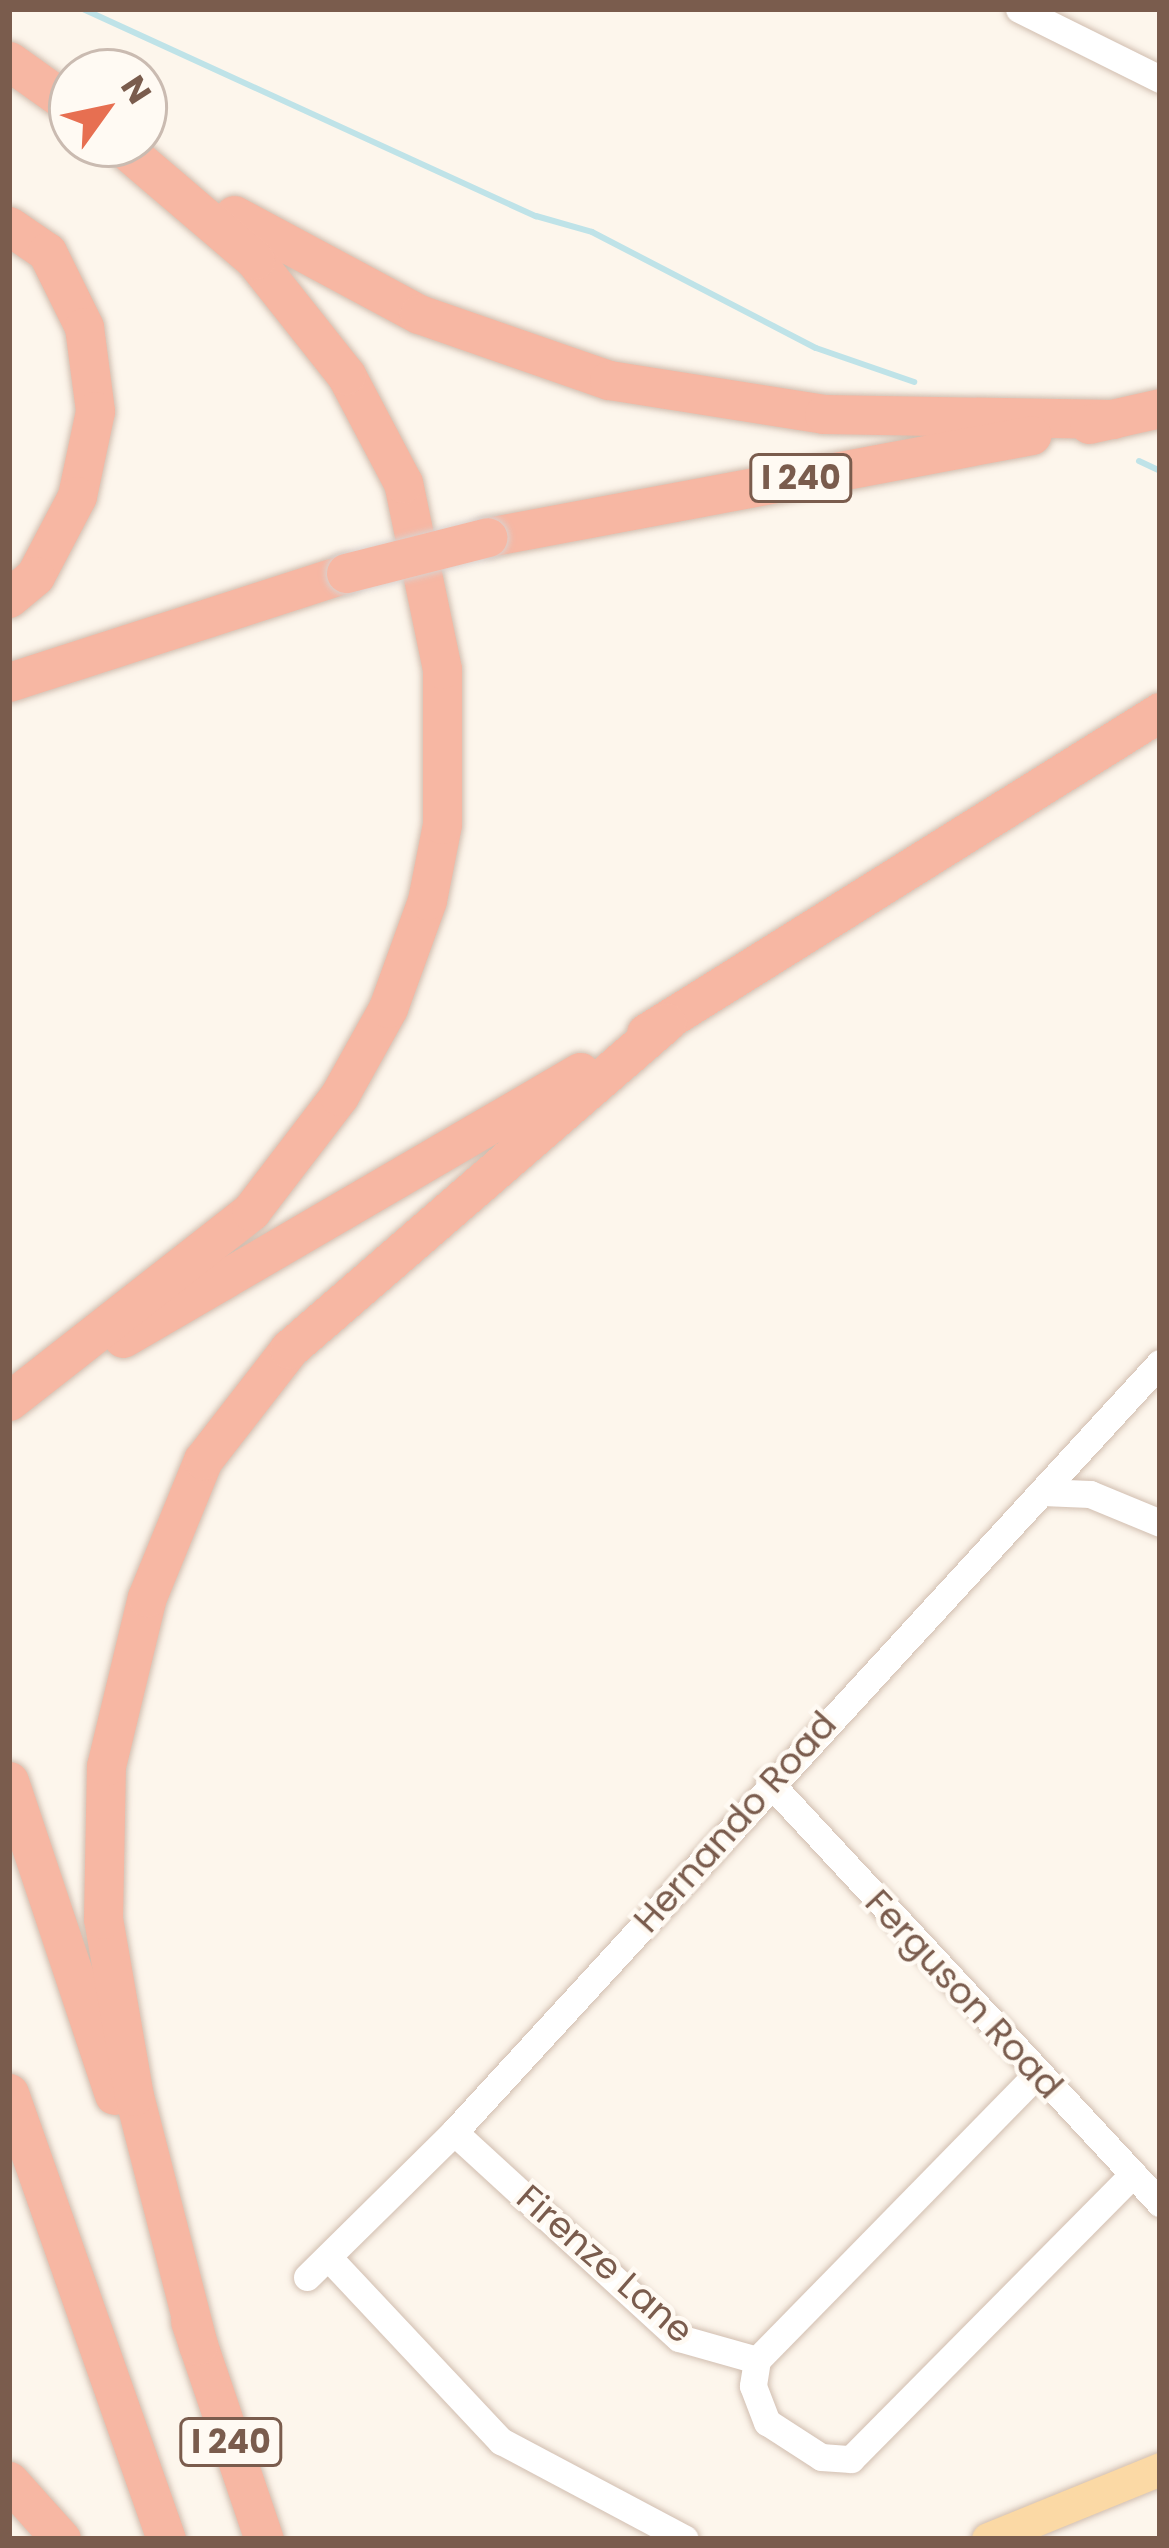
<!DOCTYPE html>
<html>
<head>
<meta charset="utf-8">
<style>
  body { margin:0 }
  #map { position:relative; width:1169px; height:2548px; overflow:hidden; background:#fdf6ec; font-family:Poppins,sans-serif }
  div>[style] { position:absolute }
  .stream>* { height:6px; margin:-3px; padding:0 3px; transform-origin:3px; border-radius:3px; background:#bfe3e8 }
  .roads { filter:drop-shadow(0 0 3px #d1beb0) drop-shadow(0 0 3px #d1beb0) }
  .minor>* { height:27px; margin:-13.5px; padding:0 13.5px; transform-origin:13.5px; border-radius:13.5px; background:#fff }
  .major>* { height:33px; margin:-16.5px; padding:0 16.5px; transform-origin:16.5px; border-radius:16.5px; background:#fbd9a5 }
  .highway>* { height:39px; margin:-19.5px; padding:0 19.5px; transform-origin:19.5px; border-radius:19.5px; background:#f7b7a3 }
  .bridges { filter:drop-shadow(0 0 3px #dad1cd) drop-shadow(0 0 3px #dad1cd) }
  .highway-bridge>* { height:39px; margin:-19.5px; padding:0 19.5px; transform-origin:19.5px; border-radius:19.5px; background:#f7b7a3 }
  span { translate:-50% -50%; white-space:nowrap; text-align:center; line-height:1.15; -webkit-text-stroke:9px #fffaf3; paint-order:stroke }
  .shield-label span { padding:3px 9px; background:#fffaf3; border:3px solid; border-radius:9px; -webkit-text-stroke-width:0 }
  .shield-label { font-size:33px; color:#7a5c4d; font-weight:700 }
  .street-label { font-size:36px; color:#7a5c4d }
  .frame { position:absolute; inset:0; border:12px solid #7a5c4d; pointer-events:none }
  .north { position:absolute; left:48px; top:48px; width:120px; height:120px; box-sizing:border-box; background:#fffaf3; border:3px solid #cabbb1; border-radius:50%; rotate:57deg; font-size:33px; font-weight:700; line-height:48px; text-align:center; color:#7a5c4d }
  .north::after { content:''; display:block; margin:auto; width:42px; height:54px; background:#e76f51; clip-path:polygon(50% 0,100% 100%,50% 72%,0 100%) }
</style>
</head>
<body>
<div id="map">
  <div class="stream">
    <div style="left:83px;top:9px;width:498px;rotate:24.6deg"></div>
    <div style="left:536px;top:216px;width:58px;rotate:15.9deg"></div>
    <div style="left:592px;top:232px;width:252px;rotate:27.4deg"></div>
    <div style="left:816px;top:348px;width:104px;rotate:19.1deg"></div>
    <div style="left:1139px;top:461px;width:23px;rotate:25deg"></div>
  </div>
  <div class="roads">
    <div class="minor">
      <div style="left:1019px;top:9px;width:157px;rotate:26.4deg"></div>
      <div style="left:1042px;top:1492px;width:48px;rotate:2.4deg"></div>
      <div style="left:1090px;top:1494px;width:76px;rotate:22.5deg"></div>
      <div style="left:769px;top:1782px;width:575px;rotate:47.12deg"></div>
      <div style="left:454px;top:2132px;width:305px;rotate:42.5deg"></div>
      <div style="left:679px;top:2338px;width:81px;rotate:15.8deg"></div>
      <div style="left:757px;top:2360px;width:26px;rotate:99deg"></div>
      <div style="left:753px;top:2386px;width:39px;rotate:69deg"></div>
      <div style="left:767px;top:2422px;width:64px;rotate:32.9deg"></div>
      <div style="left:821px;top:2457px;width:30px;rotate:4deg"></div>
      <div style="left:851px;top:2459px;width:401px;rotate:-45.3deg"></div>
      <div style="left:328px;top:2257px;width:253px;rotate:46.8deg"></div>
      <div style="left:501px;top:2441px;width:208px;rotate:28deg"></div>
      <div style="left:307px;top:2277px;width:206px;rotate:-44.6deg"></div>
      <div style="left:454px;top:2132px;width:1044px;rotate:-47.45deg"></div>
      <div style="left:757px;top:2360px;width:400px;rotate:-45.6deg"></div>
    </div>
    <div class="major">
      <div style="left:988px;top:2539px;width:186px;rotate:-22.1deg"></div>
    </div>
    <div class="highway">
      <div style="left:9px;top:61px;width:77px;rotate:35.5deg"></div>
      <div style="left:234px;top:215px;width:210px;rotate:28.2deg"></div>
      <div style="left:419px;top:314px;width:201px;rotate:19.2deg"></div>
      <div style="left:609px;top:380px;width:218px;rotate:9deg"></div>
      <div style="left:824px;top:414px;width:289px;rotate:1deg"></div>
      <div style="left:9px;top:226px;width:46px;rotate:34.4deg"></div>
      <div style="left:47px;top:252px;width:84px;rotate:63.7deg"></div>
      <div style="left:84px;top:327px;width:85px;rotate:82.5deg"></div>
      <div style="left:95px;top:411px;width:87px;rotate:102deg"></div>
      <div style="left:77px;top:496px;width:90px;rotate:117.7deg"></div>
      <div style="left:35px;top:576px;width:34px;rotate:140deg"></div>
      <div style="left:1089px;top:424px;width:73px;rotate:-12.7deg"></div>
      <div style="left:488px;top:537px;width:553px;rotate:-10.62deg"></div>
      <div style="left:9px;top:682px;width:354px;rotate:-17.9deg"></div>
      <div style="left:646px;top:1033px;width:606px;rotate:-31.99deg"></div>
      <div style="left:123px;top:1338px;width:529px;rotate:-30.2deg"></div>
      <div style="left:9px;top:1401px;width:308px;rotate:-38.1deg"></div>
      <div style="left:251px;top:1211px;width:145px;rotate:-52.6deg"></div>
      <div style="left:339px;top:1096px;width:101px;rotate:-60.9deg"></div>
      <div style="left:388px;top:1008px;width:115px;rotate:-70.1deg"></div>
      <div style="left:427px;top:900px;width:77px;rotate:-78.8deg"></div>
      <div style="left:442px;top:824px;width:155px;rotate:-90deg"></div>
      <div style="left:442px;top:669px;width:190px;rotate:-101.8deg"></div>
      <div style="left:403px;top:483px;width:122px;rotate:-117.8deg"></div>
      <div style="left:346px;top:375px;width:147px;rotate:-128.4deg"></div>
      <div style="left:255px;top:260px;width:179px;rotate:-139.5deg"></div>
      <div style="left:9px;top:1781px;width:331px;rotate:71.5deg"></div>
      <div style="left:9px;top:2093px;width:473px;rotate:70.6deg"></div>
      <div style="left:190px;top:2321px;width:230px;rotate:71.3deg"></div>
      <div style="left:198px;top:2345px;width:257px;rotate:-104.4deg"></div>
      <div style="left:134px;top:2096px;width:180px;rotate:-99.9deg"></div>
      <div style="left:103px;top:1919px;width:153px;rotate:-88.9deg"></div>
      <div style="left:106px;top:1766px;width:174px;rotate:-76.4deg"></div>
      <div style="left:147px;top:1597px;width:148px;rotate:-67.8deg"></div>
      <div style="left:203px;top:1460px;width:140px;rotate:-52.2deg"></div>
      <div style="left:289px;top:1349px;width:499px;rotate:-40.9deg"></div>
      <div style="left:9px;top:2481px;width:78px;rotate:48.1deg"></div>
    </div>
  </div>
  <div class="bridges">
    <div class="highway-bridge">
      <div style="left:346px;top:573px;width:146px;rotate:-14.2deg"></div>
    </div>
  </div>
  <div class="shield-label">
    <span style="left:801px;top:478px">I 240</span>
    <span style="left:231px;top:2442px">I 240</span>
  </div>
  <div class="street-label">
    <span style="left:735px;top:1822px;rotate:-48deg">Hernando Road</span>
    <span style="left:964px;top:1994px;rotate:47deg">Ferguson Road</span>
    <span style="left:605px;top:2264px;rotate:41deg">Firenze Lane</span>
  </div>
  <div class="frame"></div>
  <div class="north">N</div>
</div>
</body>
</html>
